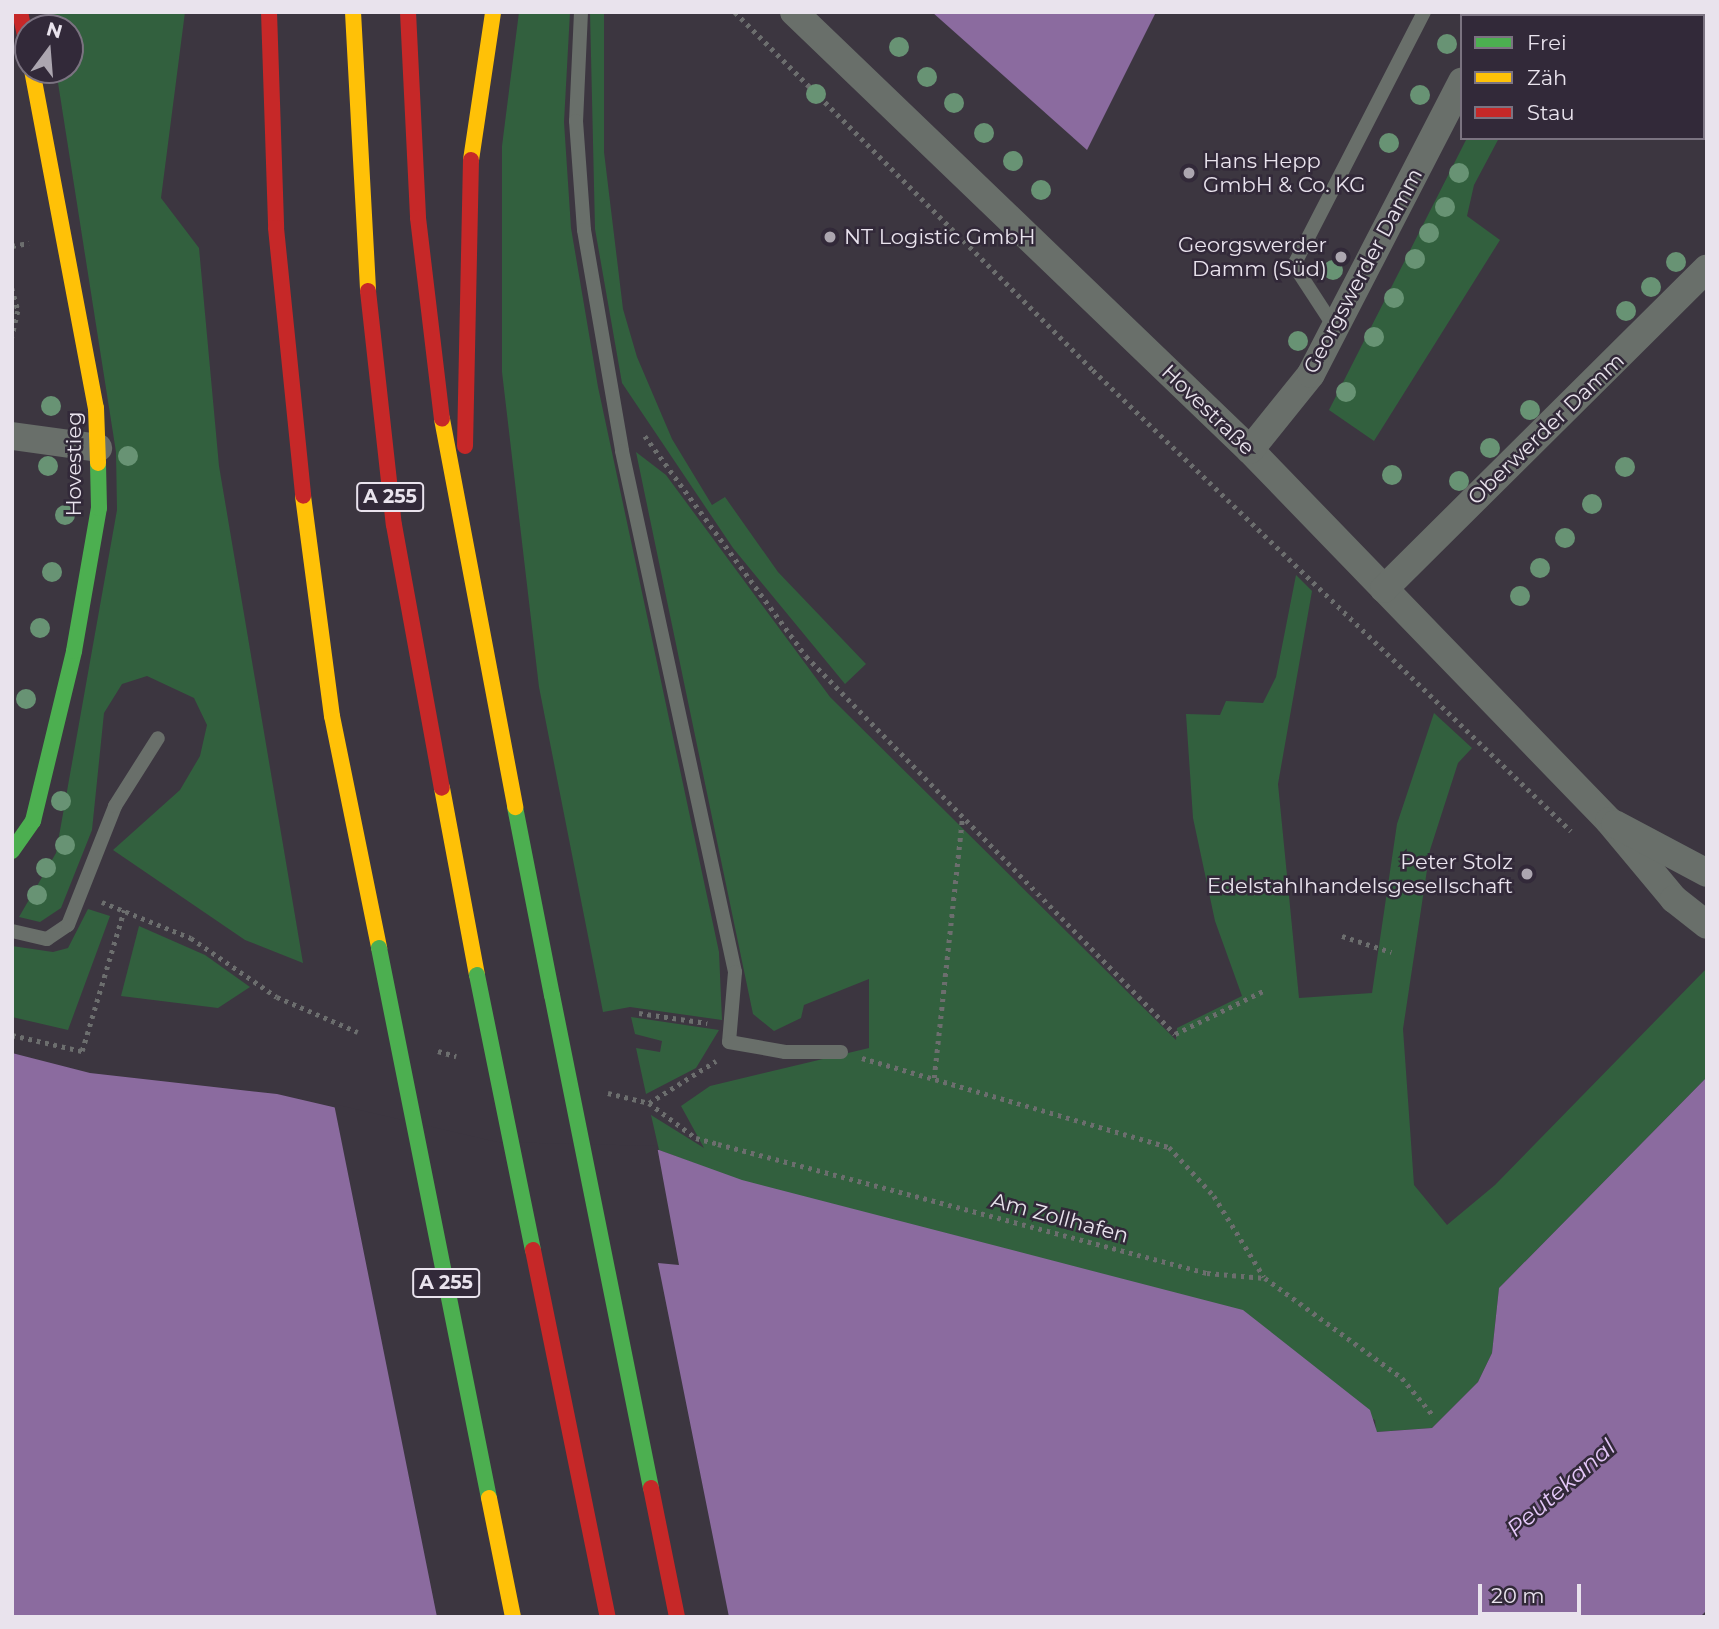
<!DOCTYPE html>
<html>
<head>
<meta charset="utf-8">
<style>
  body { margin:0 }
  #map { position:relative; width:1719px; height:1629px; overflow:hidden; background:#3c3640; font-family:Montserrat,sans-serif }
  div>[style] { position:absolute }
  .green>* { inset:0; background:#32603e }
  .water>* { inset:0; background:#8b6b9f }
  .pier>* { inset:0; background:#3c3640 }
  .path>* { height:4.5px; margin-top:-2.25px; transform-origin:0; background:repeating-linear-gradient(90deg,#6c6e6e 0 3.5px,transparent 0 8.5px) }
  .lane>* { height:14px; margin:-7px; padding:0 7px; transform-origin:7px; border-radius:7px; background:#696f6a }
  .street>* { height:28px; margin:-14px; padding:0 14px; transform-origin:14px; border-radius:14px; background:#696f6a }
  .fast>* { height:16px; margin:-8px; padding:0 8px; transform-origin:8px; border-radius:8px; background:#4caf50 }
  .slow>* { height:16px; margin:-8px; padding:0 8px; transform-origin:8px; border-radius:8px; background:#ffc107 }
  .jam>* { height:16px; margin:-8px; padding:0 8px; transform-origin:8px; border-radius:8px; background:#c62828 }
  .fast-bridge>* { height:16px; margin:-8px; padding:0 8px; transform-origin:8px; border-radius:8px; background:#4caf50 }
  .slow-bridge>* { height:16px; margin:-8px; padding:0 8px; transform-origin:8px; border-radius:8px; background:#ffc107 }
  .jam-bridge>* { height:16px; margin:-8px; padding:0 8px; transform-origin:8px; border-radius:8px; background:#c62828 }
  .trees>* { width:20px; height:20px; margin:-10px; border-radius:50%; background:#689374 }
  .dots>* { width:19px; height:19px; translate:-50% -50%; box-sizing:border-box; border:4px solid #322939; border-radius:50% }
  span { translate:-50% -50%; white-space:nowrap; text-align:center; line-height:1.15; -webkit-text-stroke:5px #322939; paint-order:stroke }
  .shield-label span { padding:2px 5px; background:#322939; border:2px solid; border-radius:5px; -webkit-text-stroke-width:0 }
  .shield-label { font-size:19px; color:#e9e3ed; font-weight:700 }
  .poi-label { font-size:21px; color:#e9e3ed }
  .left { translate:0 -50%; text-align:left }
  .right { translate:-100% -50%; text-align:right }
  .street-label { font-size:21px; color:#e9e3ed }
  .water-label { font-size:23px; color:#e5c8f9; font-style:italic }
  .frame { position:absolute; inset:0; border:14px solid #e9e3ed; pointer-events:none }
  .legend { position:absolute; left:1460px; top:14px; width:245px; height:126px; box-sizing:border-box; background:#322939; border:2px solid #7b7381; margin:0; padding:9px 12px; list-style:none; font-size:21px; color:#e9e3ed }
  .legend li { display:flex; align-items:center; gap:14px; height:35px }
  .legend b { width:35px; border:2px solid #7b7381 }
  .north { position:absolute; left:14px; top:14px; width:70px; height:70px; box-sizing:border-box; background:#322939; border:2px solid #7b7381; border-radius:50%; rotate:16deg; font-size:19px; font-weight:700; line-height:28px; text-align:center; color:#e9e3ed }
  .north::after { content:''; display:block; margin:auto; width:24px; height:32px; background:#aca6b0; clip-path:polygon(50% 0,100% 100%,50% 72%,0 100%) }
  .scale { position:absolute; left:1478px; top:1584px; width:103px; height:32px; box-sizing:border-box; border:4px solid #e9e3ed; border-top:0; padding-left:9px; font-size:21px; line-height:24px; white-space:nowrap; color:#e9e3ed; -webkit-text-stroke:5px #322939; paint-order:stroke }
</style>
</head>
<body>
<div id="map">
  <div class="green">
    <div style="clip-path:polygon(45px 12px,185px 12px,161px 198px,199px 248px,219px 466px,303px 963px,245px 940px,113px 850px,180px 790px,200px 756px,207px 725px,194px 698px,147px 676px,122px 684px,104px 713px,92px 830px,61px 908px,40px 922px,19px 917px,56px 853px,117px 510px,116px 452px,56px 70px,70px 70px,70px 28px,48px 28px)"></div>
    <div style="clip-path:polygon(519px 12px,570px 12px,564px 122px,571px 228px,598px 387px,719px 952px,722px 1020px,630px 1007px,603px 1012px,539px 687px,502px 372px,502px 146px)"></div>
    <div style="clip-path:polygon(590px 12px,604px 12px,604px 152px,623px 309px,637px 357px,672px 439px,712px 505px,725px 497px,778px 572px,866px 664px,845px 684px,733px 548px,622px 383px,595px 229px)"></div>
    <div style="clip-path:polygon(1467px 138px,1499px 138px,1474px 185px,1467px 216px,1500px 240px,1374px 441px,1329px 410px)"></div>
    <div style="clip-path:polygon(636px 452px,666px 475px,830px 697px,1176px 1040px,1177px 1028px,1242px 996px,1215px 921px,1193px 818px,1186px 714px,1220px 715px,1226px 701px,1263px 703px,1276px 677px,1296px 575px,1312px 591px,1278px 784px,1299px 998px,1372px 993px,1397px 824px,1434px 713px,1472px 748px,1458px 763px,1430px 850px,1403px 1029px,1414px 1185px,1447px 1225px,1495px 1185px,1707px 968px,1707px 1077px,1499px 1288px,1492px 1353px,1478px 1382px,1432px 1428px,1376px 1432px,1375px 1420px,659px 1150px,651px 1115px,704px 1148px,681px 1106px,710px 1086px,869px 1048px,869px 979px,804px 1005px,801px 1018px,774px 1031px,753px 1014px)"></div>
    <div style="clip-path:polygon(88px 909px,110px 916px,68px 1030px,12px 1017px,12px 946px,53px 952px,68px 948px)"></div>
    <div style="clip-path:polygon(139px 926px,205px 955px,250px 987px,218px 1008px,121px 996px)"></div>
    <div style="clip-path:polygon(631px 1017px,719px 1030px,696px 1068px,646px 1094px,636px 1048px,660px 1052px,662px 1041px,635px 1034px)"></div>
  </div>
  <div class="water">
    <div style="clip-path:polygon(932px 12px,1156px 12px,1087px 150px)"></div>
    <div style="clip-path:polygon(12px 1053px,90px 1073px,277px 1094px,496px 1145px,659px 1150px,742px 1180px,1243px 1310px,1370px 1410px,1377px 1432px,1432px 1428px,1478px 1382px,1492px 1353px,1499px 1288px,1707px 1077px,1707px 1610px,1700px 1617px,12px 1617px)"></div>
  </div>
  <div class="pier">
    <div style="clip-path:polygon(334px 1104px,497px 1142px,657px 1146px,679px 1265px,658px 1263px,729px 1617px,437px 1617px)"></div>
  </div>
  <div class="path">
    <div style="left:735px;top:12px;width:506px;rotate:45deg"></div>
    <div style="left:1093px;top:370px;width:664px;rotate:43.96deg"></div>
    <div style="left:12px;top:246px;width:17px;rotate:-10deg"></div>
    <div style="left:12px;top:288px;width:24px;rotate:75deg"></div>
    <div style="left:18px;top:311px;width:28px;rotate:103deg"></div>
    <div style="left:645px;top:436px;width:273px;rotate:53.8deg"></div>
    <div style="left:806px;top:656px;width:528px;rotate:45.69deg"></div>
    <div style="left:1175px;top:1034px;width:98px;rotate:-26deg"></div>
    <div style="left:102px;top:902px;width:96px;rotate:22deg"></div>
    <div style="left:191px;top:938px;width:104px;rotate:34.5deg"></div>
    <div style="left:277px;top:997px;width:88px;rotate:23.4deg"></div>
    <div style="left:1342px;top:936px;width:52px;rotate:18.1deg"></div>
    <div style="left:639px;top:1013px;width:69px;rotate:8.4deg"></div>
    <div style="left:12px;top:1035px;width:72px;rotate:12.9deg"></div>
    <div style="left:82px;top:1051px;width:147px;rotate:-73.4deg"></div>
    <div style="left:438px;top:1051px;width:19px;rotate:16deg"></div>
    <div style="left:862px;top:1058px;width:320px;rotate:16.2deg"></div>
    <div style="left:1169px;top:1147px;width:67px;rotate:47.4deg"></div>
    <div style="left:1214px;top:1196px;width:95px;rotate:58.3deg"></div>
    <div style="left:934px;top:1078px;width:261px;rotate:-83.8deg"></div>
    <div style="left:608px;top:1093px;width:42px;rotate:13.7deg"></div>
    <div style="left:649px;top:1103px;width:59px;rotate:36.7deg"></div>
    <div style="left:696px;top:1138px;width:23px;rotate:15deg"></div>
    <div style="left:718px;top:1144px;width:506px;rotate:14.78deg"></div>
    <div style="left:1207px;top:1273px;width:58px;rotate:4.9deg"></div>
    <div style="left:1265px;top:1278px;width:170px;rotate:36.1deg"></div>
    <div style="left:1402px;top:1378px;width:47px;rotate:50.2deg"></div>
    <div style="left:649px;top:1103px;width:79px;rotate:-32.1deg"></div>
  </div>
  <div class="lane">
    <div style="left:581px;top:12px;width:109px;rotate:92.6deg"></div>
    <div style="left:576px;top:121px;width:109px;rotate:85.8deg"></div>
    <div style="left:584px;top:230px;width:224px;rotate:80.2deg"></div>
    <div style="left:622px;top:451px;width:533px;rotate:77.76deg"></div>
    <div style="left:735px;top:972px;width:70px;rotate:94.9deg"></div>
    <div style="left:729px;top:1042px;width:57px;rotate:10.1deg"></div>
    <div style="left:785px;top:1052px;width:56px"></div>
    <div style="left:1335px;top:328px;width:75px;rotate:-123.1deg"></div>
    <div style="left:1294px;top:265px;width:284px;rotate:-62.8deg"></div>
    <div style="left:12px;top:931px;width:36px;rotate:13deg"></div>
    <div style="left:47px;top:939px;width:25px;rotate:-34deg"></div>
    <div style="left:68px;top:925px;width:128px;rotate:-68.4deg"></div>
    <div style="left:115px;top:806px;width:80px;rotate:-57.7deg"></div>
  </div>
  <div class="street">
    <div style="left:794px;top:12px;width:632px;rotate:43.85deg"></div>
    <div style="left:1250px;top:450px;width:516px;rotate:45.94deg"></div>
    <div style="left:1609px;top:821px;width:102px;rotate:50.2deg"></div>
    <div style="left:1674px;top:899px;width:42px;rotate:38.2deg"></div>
    <div style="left:1496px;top:16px;width:4px;rotate:-63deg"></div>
    <div style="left:12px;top:436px;width:87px;rotate:7.9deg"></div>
    <div style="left:1250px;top:450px;width:97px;rotate:-51.2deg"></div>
    <div style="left:1311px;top:374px;width:329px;rotate:-62.7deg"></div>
    <div style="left:1384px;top:589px;width:455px;rotate:-44.8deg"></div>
    <div style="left:1615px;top:824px;width:104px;rotate:28deg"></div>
  </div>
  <div class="fast">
    <div style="left:515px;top:807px;width:192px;rotate:78.9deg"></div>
    <div style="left:12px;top:851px;width:37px;rotate:-55deg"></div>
    <div style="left:33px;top:821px;width:175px;rotate:-76.4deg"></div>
    <div style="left:74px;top:651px;width:145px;rotate:-80.1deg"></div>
    <div style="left:99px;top:508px;width:45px;rotate:-91.3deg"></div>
  </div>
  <div class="slow">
    <div style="left:353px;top:12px;width:279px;rotate:86.9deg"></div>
    <div style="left:32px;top:70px;width:344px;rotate:79.3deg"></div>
    <div style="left:96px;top:408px;width:55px;rotate:87.9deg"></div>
    <div style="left:471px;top:160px;width:150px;rotate:-81.5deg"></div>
    <div style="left:442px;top:419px;width:395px;rotate:79.3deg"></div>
    <div style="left:303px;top:496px;width:222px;rotate:82.5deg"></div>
    <div style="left:332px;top:716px;width:237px;rotate:78.5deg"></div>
    <div style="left:442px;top:788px;width:190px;rotate:79.4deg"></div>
  </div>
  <div class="jam">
    <div style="left:20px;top:12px;width:38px;rotate:78deg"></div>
    <div style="left:269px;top:12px;width:216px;rotate:88.1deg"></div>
    <div style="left:276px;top:228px;width:269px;rotate:84.2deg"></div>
    <div style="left:408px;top:12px;width:206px;rotate:87.2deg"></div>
    <div style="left:418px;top:218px;width:202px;rotate:83.2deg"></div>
    <div style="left:368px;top:291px;width:235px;rotate:83.7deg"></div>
    <div style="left:394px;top:525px;width:267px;rotate:79.7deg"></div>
    <div style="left:465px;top:446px;width:286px;rotate:-88.8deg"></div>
  </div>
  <div class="fast-bridge">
    <div style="left:379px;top:948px;width:561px;rotate:78.69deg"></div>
    <div style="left:477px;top:975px;width:281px;rotate:78.5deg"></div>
    <div style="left:552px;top:995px;width:503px;rotate:78.65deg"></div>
  </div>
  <div class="slow-bridge">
    <div style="left:489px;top:1498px;width:121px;rotate:78.6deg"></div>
  </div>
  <div class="jam-bridge">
    <div style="left:533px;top:1250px;width:375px;rotate:78.5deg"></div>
    <div style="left:651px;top:1488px;width:132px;rotate:78.6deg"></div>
  </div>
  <div class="trees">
    <div style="left:1447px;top:44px"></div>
    <div style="left:899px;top:47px"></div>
    <div style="left:927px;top:77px"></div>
    <div style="left:816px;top:94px"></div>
    <div style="left:1420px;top:95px"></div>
    <div style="left:954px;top:103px"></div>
    <div style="left:984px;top:133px"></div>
    <div style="left:1389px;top:143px"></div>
    <div style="left:1013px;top:161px"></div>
    <div style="left:1459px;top:173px"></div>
    <div style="left:1041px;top:190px"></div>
    <div style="left:1445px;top:207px"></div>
    <div style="left:1429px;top:233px"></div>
    <div style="left:1415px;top:259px"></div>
    <div style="left:1676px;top:262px"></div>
    <div style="left:1333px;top:270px"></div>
    <div style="left:1651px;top:287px"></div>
    <div style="left:1394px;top:298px"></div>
    <div style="left:1626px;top:311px"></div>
    <div style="left:1374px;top:337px"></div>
    <div style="left:1298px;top:341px"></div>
    <div style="left:1346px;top:392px"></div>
    <div style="left:51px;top:406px"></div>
    <div style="left:1530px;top:410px"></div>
    <div style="left:1490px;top:448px"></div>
    <div style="left:128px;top:456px"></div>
    <div style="left:48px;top:466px"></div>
    <div style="left:1625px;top:467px"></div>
    <div style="left:1392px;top:475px"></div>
    <div style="left:1459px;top:481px"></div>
    <div style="left:1592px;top:504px"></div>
    <div style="left:65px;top:515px"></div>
    <div style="left:1565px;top:538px"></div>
    <div style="left:1540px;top:568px"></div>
    <div style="left:52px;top:572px"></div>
    <div style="left:1520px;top:596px"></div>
    <div style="left:40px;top:628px"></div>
    <div style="left:26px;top:699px"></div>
    <div style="left:61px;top:801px"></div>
    <div style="left:65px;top:845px"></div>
    <div style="left:46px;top:868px"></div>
    <div style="left:37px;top:895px"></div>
  </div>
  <div class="dots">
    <div style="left:1189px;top:173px;background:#aca6b0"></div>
    <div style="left:830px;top:237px;background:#aca6b0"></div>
    <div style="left:1341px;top:257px;background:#aca6b0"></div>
    <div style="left:1527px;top:874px;background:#aca6b0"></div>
  </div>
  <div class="shield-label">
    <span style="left:390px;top:497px">A 255</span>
    <span style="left:446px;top:1283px">A 255</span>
  </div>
  <div class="poi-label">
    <span class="left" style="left:1203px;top:173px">Hans Hepp<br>GmbH &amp; Co. KG</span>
    <span class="left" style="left:844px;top:237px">NT Logistic GmbH</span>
    <span class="right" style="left:1327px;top:257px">Georgswerder<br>Damm (Süd)</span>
    <span class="right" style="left:1513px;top:874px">Peter Stolz<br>Edelstahlhandelsgesellschaft</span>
  </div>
  <div class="street-label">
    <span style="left:1363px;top:271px;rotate:-62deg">Georgswerder Damm</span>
    <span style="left:1208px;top:410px;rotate:44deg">Hovestraße</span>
    <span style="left:1546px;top:429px;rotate:-44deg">Oberwerder Damm</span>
    <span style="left:74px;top:464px;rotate:-90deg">Hovestieg</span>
    <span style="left:1060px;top:1218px;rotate:15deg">Am Zollhafen</span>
  </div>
  <div class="water-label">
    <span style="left:1561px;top:1488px;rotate:-41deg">Peutekanal</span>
  </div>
  <div class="frame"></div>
  <ul class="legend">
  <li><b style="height:9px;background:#4caf50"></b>Frei</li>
  <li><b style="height:9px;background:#ffc107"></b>Zäh</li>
  <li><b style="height:9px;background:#c62828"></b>Stau</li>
  </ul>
  <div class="north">N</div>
  <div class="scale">20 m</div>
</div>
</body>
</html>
